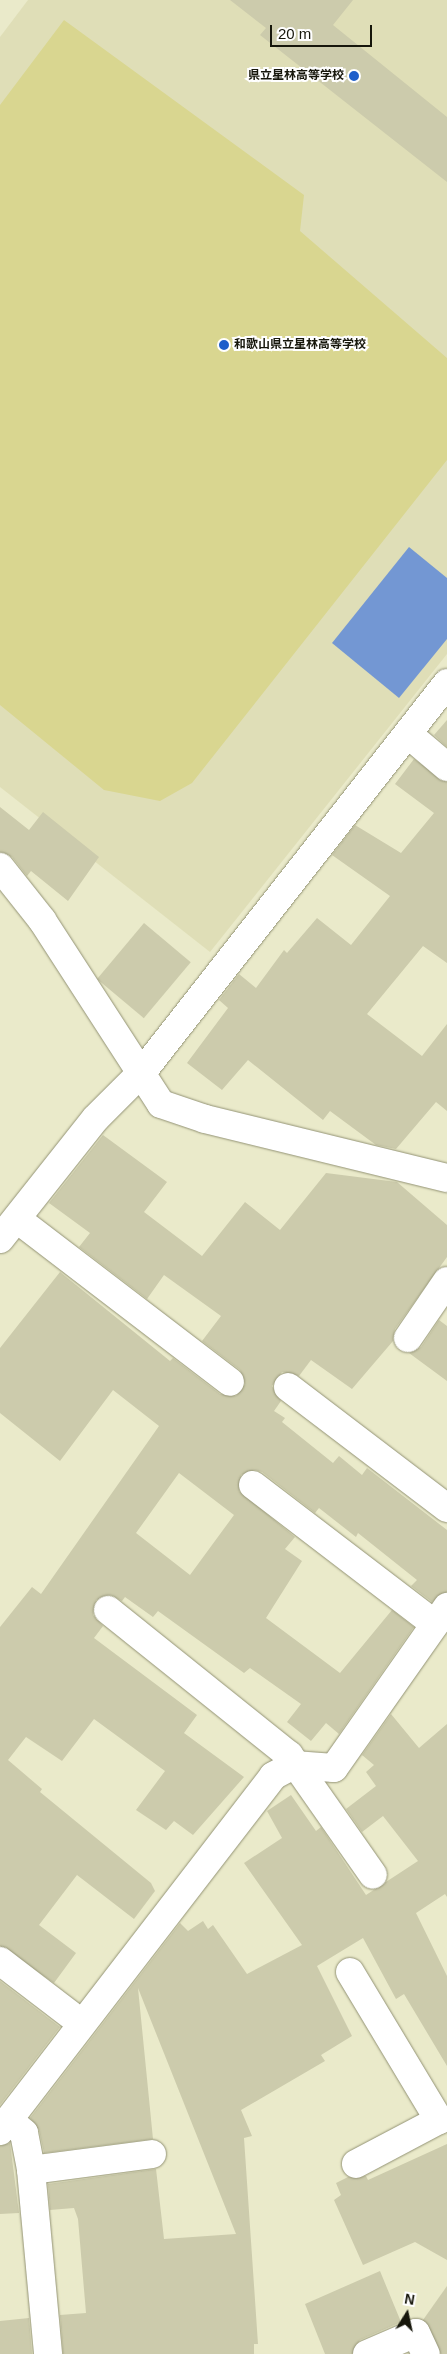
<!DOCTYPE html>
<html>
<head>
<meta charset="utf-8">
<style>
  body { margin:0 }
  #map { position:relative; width:447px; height:2354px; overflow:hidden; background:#eaeaca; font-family:Helvetica,"Noto Sans JP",sans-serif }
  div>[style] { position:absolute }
  .built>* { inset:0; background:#dfdeb7 }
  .green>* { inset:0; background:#d9d690 }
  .water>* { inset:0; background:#7397d3 }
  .building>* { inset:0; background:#cccbac; transform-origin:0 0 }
  .roads { filter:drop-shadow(0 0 1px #939375) drop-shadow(0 0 1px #939375) }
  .minor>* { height:28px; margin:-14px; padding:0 14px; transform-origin:14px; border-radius:14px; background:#fff }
  .dots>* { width:14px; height:14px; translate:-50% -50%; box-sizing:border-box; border:2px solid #fff; border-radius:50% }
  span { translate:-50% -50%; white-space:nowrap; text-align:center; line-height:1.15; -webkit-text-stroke:4px #fff; paint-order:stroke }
  .poi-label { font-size:12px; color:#16160b; font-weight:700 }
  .right { translate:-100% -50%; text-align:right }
  .left { translate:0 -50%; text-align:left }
  .north { position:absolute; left:382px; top:2289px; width:50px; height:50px; -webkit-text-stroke:4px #fff; paint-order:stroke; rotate:10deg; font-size:14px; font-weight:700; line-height:20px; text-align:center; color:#16160b }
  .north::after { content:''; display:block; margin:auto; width:18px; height:22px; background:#16160b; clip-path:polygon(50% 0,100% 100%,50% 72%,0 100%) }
  .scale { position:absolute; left:270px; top:25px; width:102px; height:22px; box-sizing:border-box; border:2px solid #16160b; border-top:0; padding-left:6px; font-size:15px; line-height:18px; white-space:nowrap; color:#16160b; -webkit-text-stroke:4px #fff; paint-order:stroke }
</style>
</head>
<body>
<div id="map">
  <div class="built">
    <div style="clip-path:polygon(28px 0,447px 0,447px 654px,210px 952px,0 787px,0 37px)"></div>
  </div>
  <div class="green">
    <div style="clip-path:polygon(64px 20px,304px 195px,300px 231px,447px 358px,447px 460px,192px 783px,160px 801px,104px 790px,0 705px,0 105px)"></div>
  </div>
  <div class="water">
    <div style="clip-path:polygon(409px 547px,447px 578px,447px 639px,399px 698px,332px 643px)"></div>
  </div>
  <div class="building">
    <div style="clip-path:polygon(230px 0,353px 0,333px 25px,447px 117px,447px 182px,260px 35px,266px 28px)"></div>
    <div style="clip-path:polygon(447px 720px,447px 747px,434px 735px)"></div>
    <div style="clip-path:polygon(414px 759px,447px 782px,447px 963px,423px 946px,367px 1014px,422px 1056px,447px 1024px,447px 1111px,436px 1102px,396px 1149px,376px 1145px,330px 1111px,323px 1120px,248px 1060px,222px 1090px,187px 1063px,228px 1008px,219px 1000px,239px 974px,256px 988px,284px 950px,287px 953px,317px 918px,351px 945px,390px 896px,332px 855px,355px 825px,401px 853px,434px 813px,395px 784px)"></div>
    <div style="clip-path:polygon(0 807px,29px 830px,43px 812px,99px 857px,68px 901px,31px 871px,27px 876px,12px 857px,0 852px)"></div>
    <div style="left:144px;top:923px;width:61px;height:73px;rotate:40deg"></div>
    <div style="clip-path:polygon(evenodd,103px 1135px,167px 1182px,144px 1212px,202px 1256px,245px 1202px,280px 1230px,326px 1173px,397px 1182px,447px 1225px,447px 1257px,395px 1329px,393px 1341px,352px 1389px,311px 1360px,299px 1376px,282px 1372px,272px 1386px,281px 1401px,274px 1411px,285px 1418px,282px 1422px,333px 1463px,339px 1456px,362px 1475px,367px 1468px,447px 1530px,447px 1592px,432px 1602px,411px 1586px,417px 1580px,358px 1533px,356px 1537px,319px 1508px,315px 1513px,262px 1472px,255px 1470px,241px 1475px,239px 1491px,295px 1537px,285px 1549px,302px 1561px,266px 1618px,340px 1673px,392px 1610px,414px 1627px,339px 1734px,326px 1723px,311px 1741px,287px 1722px,301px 1704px,250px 1668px,244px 1673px,158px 1611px,153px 1617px,125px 1597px,122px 1601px,111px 1595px,96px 1600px,93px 1615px,103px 1626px,94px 1638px,197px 1715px,184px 1733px,244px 1777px,193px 1835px,174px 1821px,166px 1830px,136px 1810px,165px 1771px,94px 1719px,62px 1761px,26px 1737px,8px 1760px,42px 1789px,40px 1792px,151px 1883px,155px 1891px,134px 1919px,77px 1875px,39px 1925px,76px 1953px,54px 1983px,0 1946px,0 1627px,32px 1587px,41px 1594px,159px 1426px,113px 1390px,60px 1461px,0 1413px,0 1348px,60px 1272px,170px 1361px,173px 1358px,220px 1394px,236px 1396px,245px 1384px,240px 1370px,202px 1341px,221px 1316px,164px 1275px,147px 1299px,79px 1247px,90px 1233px,49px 1203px,103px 1135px,179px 1473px,234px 1515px,190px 1575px,136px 1533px,179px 1473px)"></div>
    <div style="clip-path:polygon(439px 1320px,447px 1326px,447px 1381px,409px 1353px,421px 1347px)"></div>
    <div style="clip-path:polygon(391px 1714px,419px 1748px,447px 1724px,447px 1897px,445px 1894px,416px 1913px,447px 1976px,447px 2066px,404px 1994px,396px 1999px,363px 1938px,317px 1966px,352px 2036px,321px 2055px,325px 2061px,241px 2110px,252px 2136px,244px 2138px,258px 2344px,254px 2344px,254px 2354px,63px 2354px,60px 2315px,86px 2313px,78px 2219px,74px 2208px,50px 2210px,48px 2184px,156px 2169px,164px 2239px,236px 2234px,138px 1988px,153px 2139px,44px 2153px,39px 2130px,30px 2118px,180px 1923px,188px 1931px,203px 1921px,208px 1929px,213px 1925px,247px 1974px,302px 1945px,244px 1863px,282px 1838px,267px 1811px,291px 1795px,316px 1831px,321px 1827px,366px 1895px,418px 1861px,383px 1816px,362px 1832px,346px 1809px,376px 1786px,366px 1772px,374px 1765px,362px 1755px)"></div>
    <div style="clip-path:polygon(0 1981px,60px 2027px,0 2105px)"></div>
    <div style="clip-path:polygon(10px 2143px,19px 2213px,0 2214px,0 2146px)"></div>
    <div style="clip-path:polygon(447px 2144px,447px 2260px,415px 2242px,363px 2265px,334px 2200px,341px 2195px,336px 2183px,348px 2177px,366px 2176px,368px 2180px)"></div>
    <div style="clip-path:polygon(380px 2271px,401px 2322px,360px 2340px,352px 2354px,325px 2354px,305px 2304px)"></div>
    <div style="clip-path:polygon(447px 2286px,447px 2354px,441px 2354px,423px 2320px)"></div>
    <div style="clip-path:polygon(29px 2318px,32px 2354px,0 2354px,0 2321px)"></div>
  </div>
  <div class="roads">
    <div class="minor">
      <div style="left:408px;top:734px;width:51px;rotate:40.2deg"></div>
      <div style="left:0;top:867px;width:68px;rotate:51.6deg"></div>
      <div style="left:42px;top:920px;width:219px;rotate:57.1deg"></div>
      <div style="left:161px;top:1104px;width:46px;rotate:18.8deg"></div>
      <div style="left:205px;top:1119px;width:249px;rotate:13.7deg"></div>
      <div style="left:17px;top:1219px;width:268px;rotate:37.4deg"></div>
      <div style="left:0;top:1239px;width:154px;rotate:-51.6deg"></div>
      <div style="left:96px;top:1118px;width:66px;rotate:-45deg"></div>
      <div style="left:143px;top:1071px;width:493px;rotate:-51.9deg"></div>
      <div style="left:408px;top:1338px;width:69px;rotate:-55.6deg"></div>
      <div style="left:288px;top:1387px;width:200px;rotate:37.3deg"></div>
      <div style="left:253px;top:1485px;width:229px;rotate:37.4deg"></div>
      <div style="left:108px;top:1610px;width:232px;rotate:38.7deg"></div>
      <div style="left:289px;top:1755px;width:146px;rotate:55deg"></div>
      <div style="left:0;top:1961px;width:102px;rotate:37.4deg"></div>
      <div style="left:350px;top:1972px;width:173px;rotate:59deg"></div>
      <div style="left:439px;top:2120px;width:94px;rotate:152.1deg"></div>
      <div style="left:9px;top:2120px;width:20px;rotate:41deg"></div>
      <div style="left:24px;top:2133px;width:38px;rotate:79deg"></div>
      <div style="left:31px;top:2170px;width:122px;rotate:-7.5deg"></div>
      <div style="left:0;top:2131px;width:448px;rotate:-52.4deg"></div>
      <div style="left:273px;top:1776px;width:24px;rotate:-28deg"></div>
      <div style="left:294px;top:1765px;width:40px;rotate:4.3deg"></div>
      <div style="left:334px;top:1768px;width:197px;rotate:-54.9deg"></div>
      <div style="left:31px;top:2170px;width:185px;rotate:84.7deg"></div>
      <div style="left:367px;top:2354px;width:53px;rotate:-23.2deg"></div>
      <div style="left:416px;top:2333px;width:23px;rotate:65deg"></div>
    </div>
  </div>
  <div class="dots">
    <div style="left:354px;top:76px;background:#1d5eca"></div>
    <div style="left:224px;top:345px;background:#1d5eca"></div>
  </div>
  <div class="poi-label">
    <span class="right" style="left:344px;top:76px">県立星林高等学校</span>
    <span class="left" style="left:234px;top:345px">和歌山県立星林高等学校</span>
  </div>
  <div class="north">N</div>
  <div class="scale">20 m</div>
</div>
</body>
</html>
